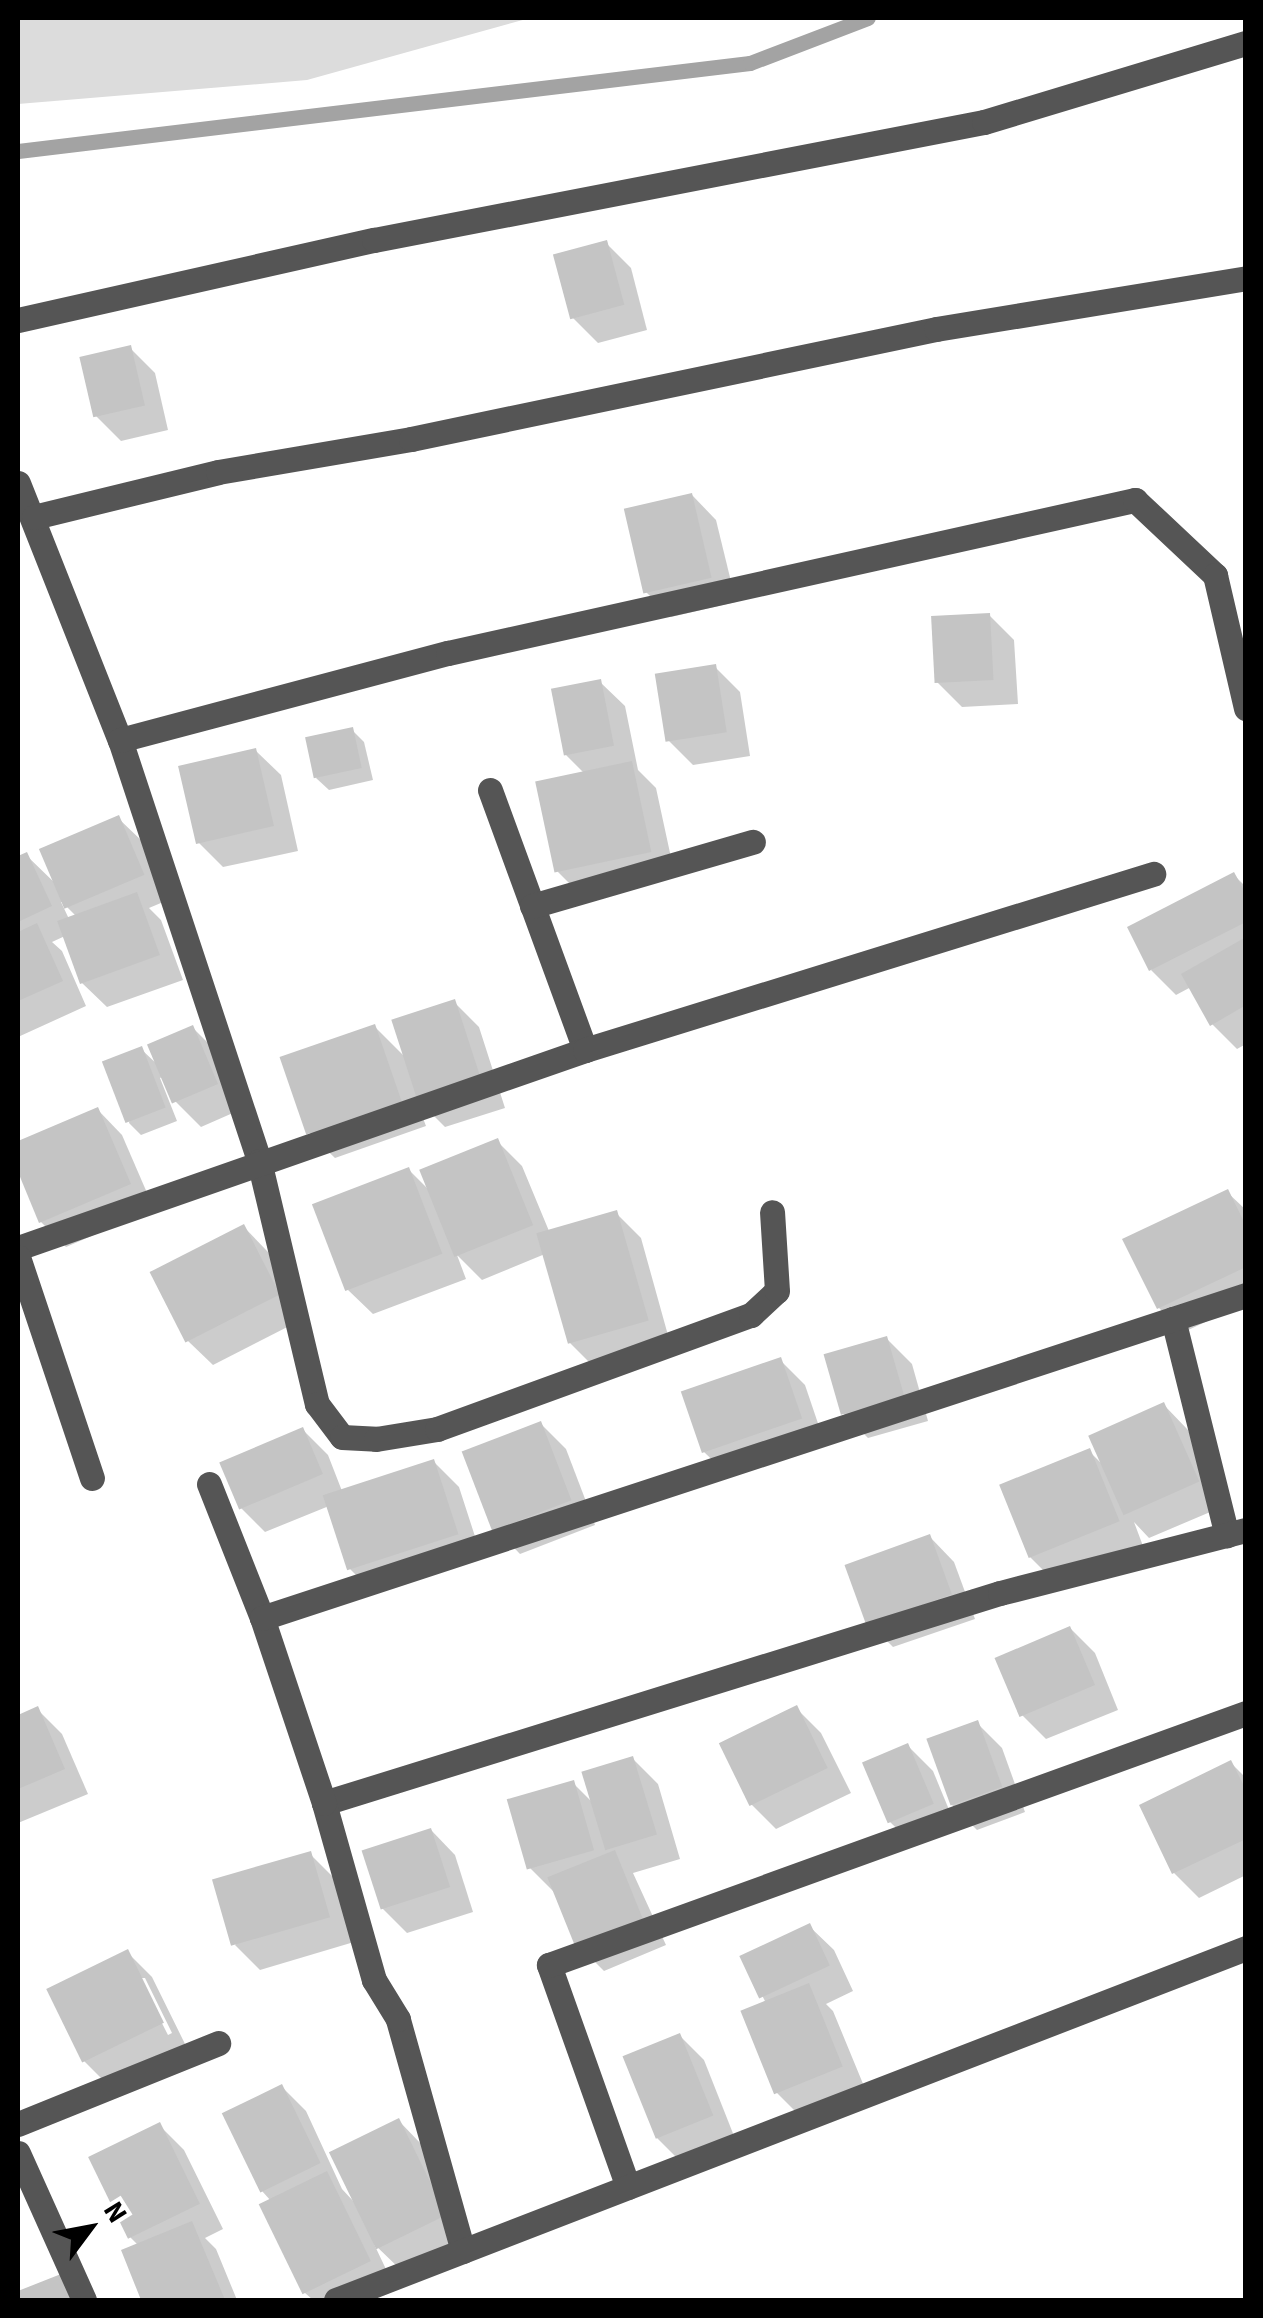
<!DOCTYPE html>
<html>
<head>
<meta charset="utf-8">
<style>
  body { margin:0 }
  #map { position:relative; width:1263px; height:2318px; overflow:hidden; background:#fff; font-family:"Source Sans 3",sans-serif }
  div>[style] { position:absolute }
  .green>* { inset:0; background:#dcdcdc }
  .shadow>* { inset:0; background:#0003 }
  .stream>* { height:15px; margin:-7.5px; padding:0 7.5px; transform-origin:7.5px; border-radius:7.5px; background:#a3a3a3 }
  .building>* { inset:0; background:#c4c4c4; transform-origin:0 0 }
  .minor>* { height:25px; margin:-12.5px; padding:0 12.5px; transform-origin:12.5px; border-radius:12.5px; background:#555 }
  span { translate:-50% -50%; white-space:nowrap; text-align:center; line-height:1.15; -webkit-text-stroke:8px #fff; paint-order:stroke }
  .frame { position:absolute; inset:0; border:20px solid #000; pointer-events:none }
  .north { position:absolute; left:40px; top:2178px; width:100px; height:100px; -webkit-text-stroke:8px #fff; paint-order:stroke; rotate:58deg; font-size:28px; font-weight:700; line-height:40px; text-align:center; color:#000 }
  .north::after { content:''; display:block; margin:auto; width:35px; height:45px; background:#000; clip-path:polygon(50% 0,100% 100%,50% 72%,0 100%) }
</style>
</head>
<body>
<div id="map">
  <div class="green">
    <div style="clip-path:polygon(18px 18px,530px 18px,307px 80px,18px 104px)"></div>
  </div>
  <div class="shadow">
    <div style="clip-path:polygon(606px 243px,631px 268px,647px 330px,598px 343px,573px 318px)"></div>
    <div style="clip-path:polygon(130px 348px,155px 373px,168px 430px,121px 441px,96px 416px)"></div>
    <div style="clip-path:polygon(692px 495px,716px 520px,736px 602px,671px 617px,646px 592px)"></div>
    <div style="clip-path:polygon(989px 615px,1014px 640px,1018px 704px,962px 707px,937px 682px)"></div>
    <div style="clip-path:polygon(715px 667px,740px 692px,750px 756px,693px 765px,668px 740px)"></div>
    <div style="clip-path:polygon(600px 682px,625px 706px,638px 770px,656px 788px,675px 876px,583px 897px,558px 872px,585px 774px,565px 754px)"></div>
    <div style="clip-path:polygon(352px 730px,364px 742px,373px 780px,329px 790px,316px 778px)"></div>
    <div style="clip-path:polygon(256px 751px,281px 775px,298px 851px,223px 867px,198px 842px)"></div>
    <div style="clip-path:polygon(evenodd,118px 818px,143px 842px,168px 900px,149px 908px,161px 920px,183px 980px,107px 1007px,82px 983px,65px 936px,52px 942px,62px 951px,86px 1006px,18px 1037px,18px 859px,26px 855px,58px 886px,118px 818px,61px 902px,62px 902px,77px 917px,69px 919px,61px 902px)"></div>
    <div style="clip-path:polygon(1234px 875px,1246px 887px,1246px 1044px,1237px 1049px,1212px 1024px,1191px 987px,1176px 995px,1151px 970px)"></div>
    <div style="clip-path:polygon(454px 1002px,479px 1027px,505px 1108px,445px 1127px,415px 1097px,426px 1126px,335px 1158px,310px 1134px,375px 1027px,407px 1059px)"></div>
    <div style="clip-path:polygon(192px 1027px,217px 1052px,242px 1109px,201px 1127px,176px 1102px,164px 1076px,160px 1078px,177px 1121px,141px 1135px,129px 1123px,141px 1049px,160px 1067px)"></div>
    <div style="clip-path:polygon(98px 1110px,122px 1135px,154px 1209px,66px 1247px,41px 1222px,18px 1166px,18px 1144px)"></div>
    <div style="clip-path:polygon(497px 1141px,522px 1166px,549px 1231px,616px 1213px,641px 1238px,671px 1346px,593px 1366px,568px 1341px,545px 1254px,482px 1280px,457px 1255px,466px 1279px,373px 1314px,348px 1290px,409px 1170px,431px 1192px)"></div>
    <div style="clip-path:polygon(1227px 1192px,1246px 1210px,1246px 1303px,1184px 1332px,1159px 1308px)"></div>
    <div style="clip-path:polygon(244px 1227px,268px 1252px,303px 1319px,213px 1365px,188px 1341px)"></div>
    <div style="clip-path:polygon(887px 1339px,912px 1364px,928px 1421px,868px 1438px,843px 1413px)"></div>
    <div style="clip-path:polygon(780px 1360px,805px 1385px,825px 1444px,729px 1476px,704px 1452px)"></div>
    <div style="clip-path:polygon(1164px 1405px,1188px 1430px,1222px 1507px,1149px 1538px,1134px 1522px,1143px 1546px,1055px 1582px,1030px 1557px,1089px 1451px,1103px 1465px)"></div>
    <div style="clip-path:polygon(541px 1424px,566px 1449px,595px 1525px,520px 1554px,496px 1529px)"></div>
    <div style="clip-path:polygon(303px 1430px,328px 1455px,342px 1491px,434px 1462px,459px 1487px,482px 1558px,374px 1593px,349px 1568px,329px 1506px,265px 1532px,240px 1507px)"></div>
    <div style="clip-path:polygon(930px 1537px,954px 1562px,975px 1619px,893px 1647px,868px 1622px)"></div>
    <div style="clip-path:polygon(1070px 1628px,1095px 1653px,1118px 1710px,1046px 1739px,1021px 1714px)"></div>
    <div style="clip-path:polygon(796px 1708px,821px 1733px,851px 1793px,776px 1829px,751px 1804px)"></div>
    <div style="clip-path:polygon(37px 1709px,62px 1734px,88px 1794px,18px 1823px,18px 1717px)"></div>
    <div style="clip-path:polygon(977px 1723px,1002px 1748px,1025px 1812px,977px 1830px,952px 1805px)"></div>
    <div style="clip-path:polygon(908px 1746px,933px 1771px,957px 1829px,915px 1846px,890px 1822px)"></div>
    <div style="clip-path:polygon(633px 1759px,658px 1784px,680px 1859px,633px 1873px,666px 1945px,604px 1971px,579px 1946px,555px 1893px,530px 1868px,573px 1783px,593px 1803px)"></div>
    <div style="clip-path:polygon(1231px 1763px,1246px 1778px,1246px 1875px,1199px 1898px,1174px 1873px)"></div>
    <div style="clip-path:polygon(431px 1830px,455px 1855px,473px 1912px,407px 1933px,382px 1908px)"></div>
    <div style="clip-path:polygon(310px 1854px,335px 1879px,354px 1942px,260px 1970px,235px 1945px)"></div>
    <div style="clip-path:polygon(809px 1926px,834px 1950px,853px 1991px,826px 2004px,833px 2011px,866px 2091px,801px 2117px,776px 2092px,766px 2003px,742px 1957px)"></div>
    <div style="clip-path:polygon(evenodd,127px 1952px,152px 1977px,187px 2048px,109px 2086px,84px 2061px,127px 1952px,139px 1978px,145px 1978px,172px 2033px,168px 2035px,139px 1978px)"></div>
    <div style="clip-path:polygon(679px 2035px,704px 2060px,736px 2141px,682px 2163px,657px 2138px)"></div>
    <div style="clip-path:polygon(282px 2087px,306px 2111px,342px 2189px,355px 2203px,399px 2121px,423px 2146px,469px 2240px,403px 2272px,374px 2244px,394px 2286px,365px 2300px,313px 2300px,305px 2293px,271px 2201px,262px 2191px)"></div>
    <div style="clip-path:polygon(159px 2125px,184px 2150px,223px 2229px,205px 2238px,216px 2249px,237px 2300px,144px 2300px,124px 2252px,139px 2246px,130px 2237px)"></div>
  </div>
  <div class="stream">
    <div style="left:18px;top:151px;width:737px;rotate:-6.86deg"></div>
    <div style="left:750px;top:63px;width:126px;rotate:-20.9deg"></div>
  </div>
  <div class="building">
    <div style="left:607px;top:240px;width:67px;height:56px;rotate:75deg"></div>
    <div style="left:131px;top:345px;width:62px;height:53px;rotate:77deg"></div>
    <div style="left:692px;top:493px;width:87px;height:70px;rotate:77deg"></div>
    <div style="left:990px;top:613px;width:67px;height:59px;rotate:87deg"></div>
    <div style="left:716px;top:664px;width:69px;height:62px;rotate:81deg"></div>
    <div style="left:601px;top:679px;width:68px;height:51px;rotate:79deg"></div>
    <div style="left:353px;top:727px;width:42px;height:49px;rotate:78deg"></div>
    <div style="left:256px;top:748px;width:80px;height:80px;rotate:77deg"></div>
    <div style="left:632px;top:761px;width:93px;height:99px;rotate:78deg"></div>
    <div style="left:119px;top:815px;width:65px;height:87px;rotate:67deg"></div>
    <div style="clip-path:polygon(27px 852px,52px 906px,18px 922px,18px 856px)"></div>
    <div style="clip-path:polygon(1234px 872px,1246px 894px,1246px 922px,1149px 971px,1127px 927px)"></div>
    <div style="left:137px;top:892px;width:67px;height:85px;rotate:70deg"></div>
    <div style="clip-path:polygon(37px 923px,63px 981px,18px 1001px,18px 932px)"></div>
    <div style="clip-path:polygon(1246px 937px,1246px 1005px,1210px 1026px,1181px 974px)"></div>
    <div style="left:455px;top:999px;width:88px;height:67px;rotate:72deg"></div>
    <div style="left:375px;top:1024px;width:82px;height:101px;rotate:71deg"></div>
    <div style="left:193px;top:1025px;width:64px;height:50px;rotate:67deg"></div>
    <div style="left:142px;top:1046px;width:66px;height:43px;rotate:69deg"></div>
    <div style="clip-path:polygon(98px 1107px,131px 1184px,39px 1223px,18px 1172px,18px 1141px)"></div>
    <div style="left:498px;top:1138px;width:94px;height:85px;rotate:68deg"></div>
    <div style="left:409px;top:1167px;width:93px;height:104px;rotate:69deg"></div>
    <div style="clip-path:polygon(1228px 1189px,1246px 1226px,1246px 1267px,1157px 1309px,1122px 1239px)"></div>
    <div style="left:617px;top:1210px;width:115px;height:84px;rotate:74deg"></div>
    <div style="left:244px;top:1224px;width:79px;height:106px;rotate:63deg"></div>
    <div style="left:887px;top:1336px;width:63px;height:66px;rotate:74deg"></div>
    <div style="left:781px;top:1357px;width:65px;height:106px;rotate:71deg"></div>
    <div style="left:1164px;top:1402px;width:87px;height:83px;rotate:66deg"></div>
    <div style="left:541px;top:1421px;width:85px;height:85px;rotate:69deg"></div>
    <div style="left:303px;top:1427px;width:51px;height:91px;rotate:67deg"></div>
    <div style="left:1090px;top:1448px;width:79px;height:98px;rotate:68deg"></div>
    <div style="left:434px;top:1459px;width:79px;height:117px;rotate:72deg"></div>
    <div style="left:930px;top:1534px;width:64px;height:91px;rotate:70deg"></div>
    <div style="left:1070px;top:1626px;width:64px;height:82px;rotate:67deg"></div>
    <div style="left:797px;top:1705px;width:70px;height:87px;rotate:64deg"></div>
    <div style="clip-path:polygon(38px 1706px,65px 1769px,18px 1789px,18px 1715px)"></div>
    <div style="left:978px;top:1720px;width:71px;height:55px;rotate:70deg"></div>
    <div style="left:908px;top:1743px;width:66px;height:50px;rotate:67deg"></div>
    <div style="left:633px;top:1756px;width:82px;height:54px;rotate:73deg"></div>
    <div style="clip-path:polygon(1231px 1760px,1246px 1790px,1246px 1839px,1172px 1874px,1139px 1805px)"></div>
    <div style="left:574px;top:1780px;width:73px;height:70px;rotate:74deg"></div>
    <div style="left:431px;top:1828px;width:62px;height:73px;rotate:72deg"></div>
    <div style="left:615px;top:1850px;width:75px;height:73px;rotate:68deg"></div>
    <div style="left:311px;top:1851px;width:69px;height:103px;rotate:74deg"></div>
    <div style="left:810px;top:1923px;width:47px;height:78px;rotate:65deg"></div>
    <div style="left:128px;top:1949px;width:82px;height:91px;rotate:64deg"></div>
    <div style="left:809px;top:1983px;width:90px;height:74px;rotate:68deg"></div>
    <div style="left:680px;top:2033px;width:89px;height:62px;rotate:68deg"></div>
    <div style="left:282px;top:2084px;width:88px;height:67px;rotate:64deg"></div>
    <div style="left:399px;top:2118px;width:108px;height:78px;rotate:64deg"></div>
    <div style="left:160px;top:2122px;width:91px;height:80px;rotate:64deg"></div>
    <div style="left:327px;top:2171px;width:100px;height:76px;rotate:64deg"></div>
    <div style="clip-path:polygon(192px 2221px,225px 2300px,141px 2300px,121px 2250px)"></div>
    <div style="clip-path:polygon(61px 2274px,71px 2300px,18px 2300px,18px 2291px)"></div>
  </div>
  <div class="minor">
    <div style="left:18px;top:320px;width:365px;rotate:-12.7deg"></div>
    <div style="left:374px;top:240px;width:621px;rotate:-10.95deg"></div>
    <div style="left:984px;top:122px;width:274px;rotate:-16.8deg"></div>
    <div style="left:18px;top:483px;width:277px;rotate:68.4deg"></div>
    <div style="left:120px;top:740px;width:443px;rotate:71.7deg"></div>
    <div style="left:259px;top:1161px;width:250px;rotate:76.6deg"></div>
    <div style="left:317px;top:1404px;width:41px;rotate:52.9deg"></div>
    <div style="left:342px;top:1437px;width:34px;rotate:3deg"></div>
    <div style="left:376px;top:1439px;width:62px;rotate:-9.3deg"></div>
    <div style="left:437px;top:1429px;width:334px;rotate:-20deg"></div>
    <div style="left:751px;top:1315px;width:35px;rotate:-43deg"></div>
    <div style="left:777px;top:1291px;width:79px;rotate:-93.6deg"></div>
    <div style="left:34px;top:517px;width:189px;rotate:-13.7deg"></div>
    <div style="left:218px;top:472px;width:196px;rotate:-9.7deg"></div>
    <div style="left:411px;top:439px;width:536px;rotate:-11.83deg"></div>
    <div style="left:936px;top:329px;width:314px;rotate:-9.3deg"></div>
    <div style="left:120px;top:740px;width:339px;rotate:-14.9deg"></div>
    <div style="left:448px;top:653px;width:704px;rotate:-12.56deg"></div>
    <div style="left:1135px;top:500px;width:110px;rotate:43.2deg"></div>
    <div style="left:1215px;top:575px;width:137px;rotate:76.9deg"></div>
    <div style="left:490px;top:790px;width:277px;rotate:69.9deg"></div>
    <div style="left:532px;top:906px;width:230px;rotate:-16.2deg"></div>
    <div style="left:18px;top:1248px;width:601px;rotate:-19.25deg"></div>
    <div style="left:585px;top:1050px;width:595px;rotate:-17.22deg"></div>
    <div style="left:18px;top:1257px;width:233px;rotate:71.5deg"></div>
    <div style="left:1173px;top:1319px;width:223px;rotate:76deg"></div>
    <div style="left:209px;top:1484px;width:144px;rotate:68.4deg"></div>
    <div style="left:324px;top:1803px;width:708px;rotate:-17.26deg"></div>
    <div style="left:1000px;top:1593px;width:254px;rotate:-14.4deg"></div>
    <div style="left:18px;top:2124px;width:216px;rotate:-22deg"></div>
    <div style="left:18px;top:2153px;width:161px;rotate:65.8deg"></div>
    <div style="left:628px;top:2187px;width:236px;rotate:-109.6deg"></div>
    <div style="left:549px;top:1965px;width:741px;rotate:-19.88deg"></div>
    <div style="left:463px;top:2251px;width:241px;rotate:-105.7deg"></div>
    <div style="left:398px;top:2019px;width:46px;rotate:-121.6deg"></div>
    <div style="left:374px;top:1980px;width:184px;rotate:-105.8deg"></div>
    <div style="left:324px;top:1803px;width:195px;rotate:-108.5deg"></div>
    <div style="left:262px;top:1618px;width:1036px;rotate:-18.17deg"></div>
    <div style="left:336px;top:2300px;width:976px;rotate:-21.15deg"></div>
  </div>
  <div class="frame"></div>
  <div class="north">N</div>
</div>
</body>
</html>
